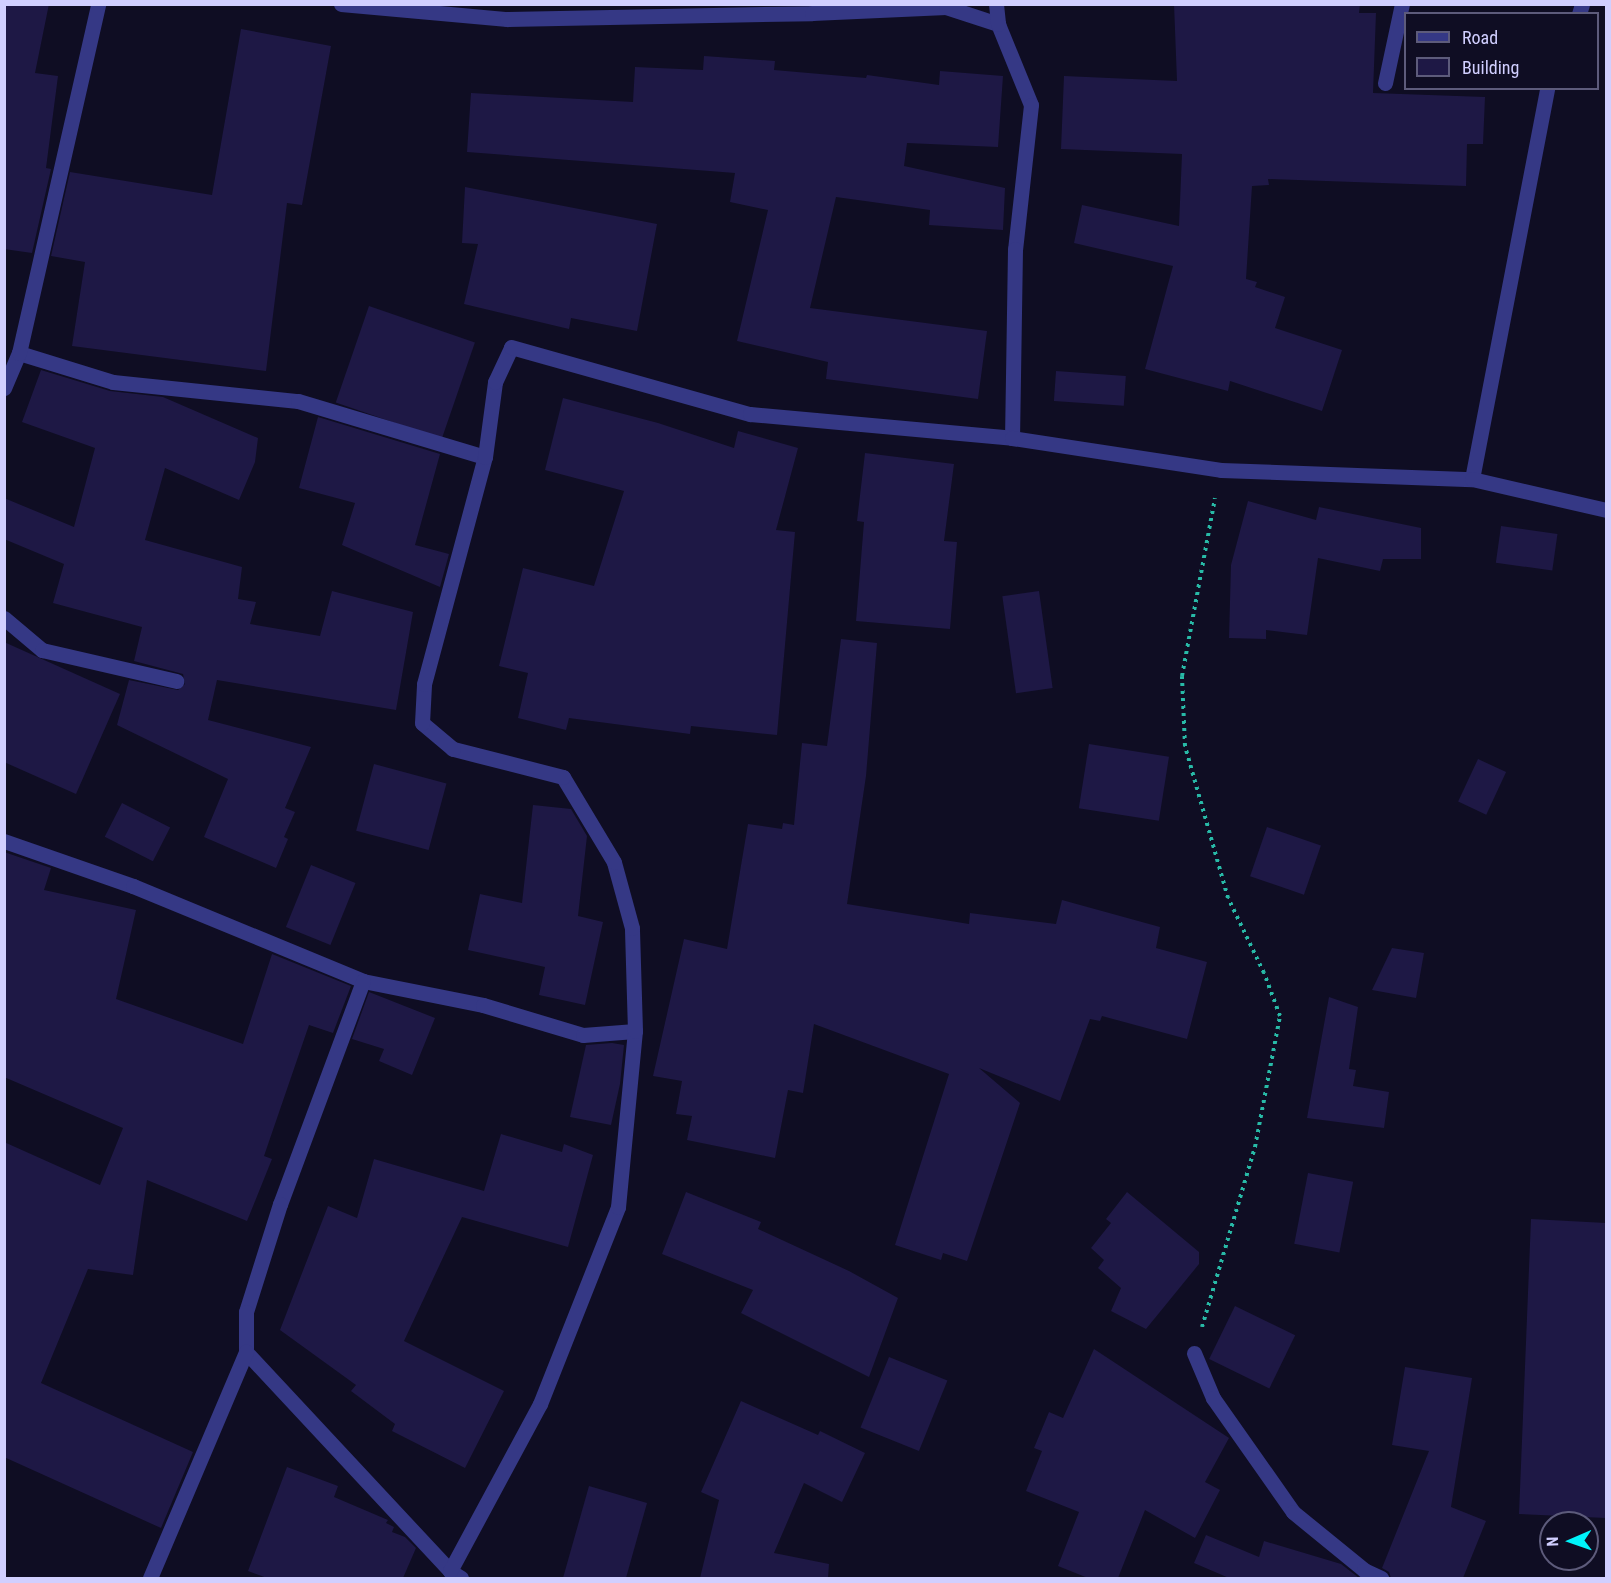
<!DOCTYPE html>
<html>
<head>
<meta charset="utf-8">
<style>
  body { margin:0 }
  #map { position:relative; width:1611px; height:1583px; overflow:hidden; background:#0f0d23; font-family:"Roboto Condensed",sans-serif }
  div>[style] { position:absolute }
  .building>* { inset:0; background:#1e1845; transform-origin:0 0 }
  .path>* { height:4px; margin-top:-2px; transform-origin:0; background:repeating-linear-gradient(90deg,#28baa7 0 3px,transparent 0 7.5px) }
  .minor>* { height:15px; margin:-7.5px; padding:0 7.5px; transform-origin:7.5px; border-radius:7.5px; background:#353885 }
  span { translate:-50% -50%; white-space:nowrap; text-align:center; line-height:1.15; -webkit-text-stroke:4.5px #0f0d23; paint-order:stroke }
  .frame { position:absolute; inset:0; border:6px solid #d1cfff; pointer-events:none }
  .legend { position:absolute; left:1404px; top:12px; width:195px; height:78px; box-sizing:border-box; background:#0f0d23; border:2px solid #5d5b7b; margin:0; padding:8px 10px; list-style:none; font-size:18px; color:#d1cfff }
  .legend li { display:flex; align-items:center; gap:12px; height:30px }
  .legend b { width:30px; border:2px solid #5d5b7b }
  .north { position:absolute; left:1539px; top:1511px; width:60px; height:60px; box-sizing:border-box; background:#0f0d23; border:2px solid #5d5b7b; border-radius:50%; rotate:268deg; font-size:16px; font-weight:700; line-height:24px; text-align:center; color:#d1cfff }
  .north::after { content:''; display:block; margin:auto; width:21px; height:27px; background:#00f3fa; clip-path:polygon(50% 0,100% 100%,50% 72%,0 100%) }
</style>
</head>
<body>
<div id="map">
  <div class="building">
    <div style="clip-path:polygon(4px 4px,49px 4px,35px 73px,58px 76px,46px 168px,51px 169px,32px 253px,4px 249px)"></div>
    <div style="clip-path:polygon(1174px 4px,1360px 4px,1359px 13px,1376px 13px,1373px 93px,1485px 97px,1483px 144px,1467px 144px,1466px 186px,1268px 179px,1269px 185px,1252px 186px,1246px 279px,1257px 282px,1255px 287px,1285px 297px,1275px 328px,1342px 350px,1322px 411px,1230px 381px,1228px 391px,1145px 369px,1173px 266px,1074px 243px,1082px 205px,1179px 226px,1182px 154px,1061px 149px,1064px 76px,1177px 81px)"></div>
    <div style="clip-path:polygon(241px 29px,331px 46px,302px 205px,287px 203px,266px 371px,72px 346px,85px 262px,51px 256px,70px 172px,212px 195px)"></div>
    <div style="clip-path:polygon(704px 56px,775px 61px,774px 70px,866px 78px,867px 75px,939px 85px,940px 71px,1003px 76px,998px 147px,907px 143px,904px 166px,1005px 188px,1003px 230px,929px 225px,930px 210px,836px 197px,810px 308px,987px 331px,978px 399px,826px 379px,828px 362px,737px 341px,768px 210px,730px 202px,735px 173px,467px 152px,471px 93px,633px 102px,635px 67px,703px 70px)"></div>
    <div style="clip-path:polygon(465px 187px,657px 224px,637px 331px,571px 318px,569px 329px,464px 304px,478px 244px,462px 243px)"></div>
    <div style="left:369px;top:306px;width:112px;height:102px;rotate:19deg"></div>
    <div style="clip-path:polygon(41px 370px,110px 391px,163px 397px,258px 438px,255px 462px,239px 500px,165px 468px,145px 540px,242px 567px,238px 599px,256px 602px,250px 624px,320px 636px,332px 591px,413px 612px,396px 710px,217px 680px,208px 720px,311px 747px,285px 808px,295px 812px,284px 837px,288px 839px,276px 868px,204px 837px,228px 779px,117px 725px,129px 680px,178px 690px,185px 684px,183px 674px,134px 661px,142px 627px,53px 603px,64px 564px,4px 539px,4px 498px,74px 527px,95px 448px,22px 422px)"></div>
    <div style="left:1056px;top:371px;width:70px;height:30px;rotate:4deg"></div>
    <div style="clip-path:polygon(563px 398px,658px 423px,734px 448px,738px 431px,798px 448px,776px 530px,795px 532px,777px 735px,691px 726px,690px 734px,569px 718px,566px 730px,518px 718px,528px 673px,499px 666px,523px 568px,594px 586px,624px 491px,545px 470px)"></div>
    <div style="clip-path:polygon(318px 417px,440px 454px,415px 545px,449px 554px,440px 587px,342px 545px,355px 503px,299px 488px)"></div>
    <div style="clip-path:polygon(865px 453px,954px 464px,944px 541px,957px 542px,950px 629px,856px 621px,864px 522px,857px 521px)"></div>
    <div style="clip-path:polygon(1248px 501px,1316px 520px,1319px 507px,1421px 528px,1421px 559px,1383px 559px,1380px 571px,1318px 558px,1307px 635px,1266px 630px,1266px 639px,1229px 638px,1231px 565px)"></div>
    <div style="left:1501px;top:526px;width:57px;height:37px;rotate:8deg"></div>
    <div style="left:1039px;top:591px;width:98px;height:37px;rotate:82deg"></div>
    <div style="clip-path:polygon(841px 639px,877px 643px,866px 776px,847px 904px,969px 924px,970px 913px,1056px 924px,1062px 900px,1160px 927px,1156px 948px,1207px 962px,1187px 1039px,1102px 1016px,1100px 1021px,1090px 1019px,1060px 1101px,979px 1068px,1020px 1103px,967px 1261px,943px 1253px,941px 1260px,895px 1245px,949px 1074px,814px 1024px,803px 1093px,788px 1090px,775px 1158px,687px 1140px,692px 1116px,676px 1114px,682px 1081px,653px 1076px,684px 939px,727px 949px,748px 824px,782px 829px,783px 823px,794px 825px,802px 743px,827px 746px)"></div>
    <div style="clip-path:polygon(4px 642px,120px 694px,76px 794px,4px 762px)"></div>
    <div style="left:1089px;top:744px;width:81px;height:65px;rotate:9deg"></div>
    <div style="left:1478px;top:759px;width:31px;height:47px;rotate:25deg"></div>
    <div style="left:374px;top:764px;width:75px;height:69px;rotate:15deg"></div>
    <div style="left:122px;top:803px;width:54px;height:38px;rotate:27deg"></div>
    <div style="clip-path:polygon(533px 805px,571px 809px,587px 836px,578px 916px,603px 922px,585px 1005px,539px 995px,545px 967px,468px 950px,480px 894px,522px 903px)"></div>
    <div style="left:1267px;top:827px;width:57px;height:52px;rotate:19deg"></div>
    <div style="clip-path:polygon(4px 852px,51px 868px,44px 890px,136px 910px,116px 999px,243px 1044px,272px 954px,351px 986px,333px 1033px,309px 1025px,264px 1156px,272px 1159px,247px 1221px,147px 1180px,133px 1275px,88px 1269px,41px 1383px,193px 1452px,161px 1528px,4px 1457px,4px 1142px,100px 1185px,123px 1128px,4px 1077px)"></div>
    <div style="left:311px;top:865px;width:48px;height:67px;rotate:22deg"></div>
    <div style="clip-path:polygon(1392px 948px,1424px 953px,1416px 998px,1372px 990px)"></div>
    <div style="clip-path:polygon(369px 992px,435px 1018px,412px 1075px,379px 1061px,384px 1049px,352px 1039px)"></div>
    <div style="clip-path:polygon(1329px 997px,1358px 1007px,1349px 1069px,1356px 1070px,1353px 1086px,1389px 1092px,1384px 1128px,1307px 1118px)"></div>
    <div style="clip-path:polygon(612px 1043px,624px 1045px,620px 1084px,611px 1125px,570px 1117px,586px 1045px)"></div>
    <div style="clip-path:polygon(501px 1134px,562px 1152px,564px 1144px,593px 1155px,568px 1247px,462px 1217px,404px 1341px,504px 1391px,465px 1468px,392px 1431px,395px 1424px,351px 1391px,356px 1385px,280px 1330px,328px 1206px,357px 1218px,374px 1159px,484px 1191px)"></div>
    <div style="left:1308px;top:1173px;width:46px;height:72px;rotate:11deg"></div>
    <div style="clip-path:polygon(686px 1192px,761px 1222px,758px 1229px,849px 1271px,898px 1298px,869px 1377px,741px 1313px,753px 1290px,662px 1254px)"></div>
    <div style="clip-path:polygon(1127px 1192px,1199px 1252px,1199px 1264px,1146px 1329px,1111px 1311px,1121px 1288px,1098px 1268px,1104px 1260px,1091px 1248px,1111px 1223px,1106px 1219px)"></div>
    <div style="clip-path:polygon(1531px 1219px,1606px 1223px,1606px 1518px,1519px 1514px)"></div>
    <div style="left:1235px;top:1306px;width:67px;height:59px;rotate:26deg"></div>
    <div style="clip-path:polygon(1094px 1349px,1229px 1438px,1205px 1482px,1220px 1490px,1195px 1538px,1145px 1510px,1118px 1578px,1088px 1578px,1058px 1566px,1079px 1512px,1026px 1491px,1042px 1451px,1034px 1448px,1049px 1412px,1063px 1418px)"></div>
    <div style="left:889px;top:1357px;width:63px;height:76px;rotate:22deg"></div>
    <div style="clip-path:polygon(1405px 1367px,1472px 1378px,1451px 1507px,1486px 1521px,1463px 1578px,1391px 1578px,1389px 1572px,1382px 1568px,1429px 1451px,1392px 1445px)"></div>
    <div style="clip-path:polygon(741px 1401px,818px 1435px,820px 1431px,865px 1453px,842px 1502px,804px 1483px,774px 1553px,829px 1564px,828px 1578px,700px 1578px,719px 1500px,701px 1492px)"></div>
    <div style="clip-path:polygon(287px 1467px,338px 1486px,334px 1497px,388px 1520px,386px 1523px,394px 1527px,392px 1532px,405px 1537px,416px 1548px,403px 1578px,267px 1578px,248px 1571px)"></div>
    <div style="clip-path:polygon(589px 1486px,647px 1503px,626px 1578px,563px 1578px)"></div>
    <div style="clip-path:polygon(1206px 1535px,1259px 1557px,1264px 1541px,1341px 1564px,1359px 1578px,1229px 1578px,1194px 1563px)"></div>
  </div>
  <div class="path">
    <div style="left:1202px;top:1327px;width:188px;rotate:-73.6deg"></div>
    <div style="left:1255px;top:1147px;width:133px;rotate:-79.2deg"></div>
    <div style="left:1280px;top:1016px;width:46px;rotate:-110.4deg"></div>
    <div style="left:1264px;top:973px;width:83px;rotate:-115.6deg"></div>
    <div style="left:1228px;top:898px;width:158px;rotate:-105.8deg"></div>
    <div style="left:1185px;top:746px;width:70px;rotate:-92.5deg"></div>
    <div style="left:1182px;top:676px;width:181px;rotate:-79.5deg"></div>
  </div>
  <div class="minor">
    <div style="left:341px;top:4px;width:167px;rotate:5.2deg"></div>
    <div style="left:507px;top:19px;width:305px;rotate:-1.1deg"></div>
    <div style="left:812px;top:13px;width:134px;rotate:-2.6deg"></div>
    <div style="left:946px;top:7px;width:55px;rotate:18.1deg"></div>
    <div style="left:998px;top:24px;width:87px;rotate:67.8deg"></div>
    <div style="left:1031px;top:105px;width:145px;rotate:96.3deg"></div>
    <div style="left:1015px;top:249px;width:189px;rotate:90.9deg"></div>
    <div style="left:996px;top:4px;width:20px;rotate:84deg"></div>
    <div style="left:1579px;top:14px;width:10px;rotate:-73deg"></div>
    <div style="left:1385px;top:83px;width:81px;rotate:-77.9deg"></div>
    <div style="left:19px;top:353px;width:98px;rotate:17.1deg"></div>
    <div style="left:113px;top:382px;width:186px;rotate:5.9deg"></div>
    <div style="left:298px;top:401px;width:195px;rotate:16.7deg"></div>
    <div style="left:4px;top:388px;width:38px;rotate:-67deg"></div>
    <div style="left:19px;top:353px;width:358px;rotate:-77.2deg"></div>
    <div style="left:1472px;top:479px;width:398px;rotate:-79.1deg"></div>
    <div style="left:4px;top:618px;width:50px;rotate:40.1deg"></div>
    <div style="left:42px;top:650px;width:138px;rotate:13deg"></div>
    <div style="left:4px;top:841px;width:137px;rotate:19.2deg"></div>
    <div style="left:133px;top:886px;width:249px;rotate:22.4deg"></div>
    <div style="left:363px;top:981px;width:122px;rotate:11.3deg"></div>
    <div style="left:483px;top:1005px;width:104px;rotate:16.7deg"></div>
    <div style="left:583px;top:1035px;width:52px;rotate:-4.4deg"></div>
    <div style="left:363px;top:981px;width:238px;rotate:110.4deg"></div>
    <div style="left:280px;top:1204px;width:113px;rotate:107.5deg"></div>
    <div style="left:246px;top:1312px;width:40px;rotate:90deg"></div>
    <div style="left:246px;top:1352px;width:299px;rotate:47deg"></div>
    <div style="left:450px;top:1571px;width:13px;rotate:32deg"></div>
    <div style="left:1194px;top:1353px;width:49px;rotate:67.1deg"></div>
    <div style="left:1213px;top:1398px;width:139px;rotate:54.9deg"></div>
    <div style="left:1293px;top:1512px;width:92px;rotate:39.2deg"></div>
    <div style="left:1364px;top:1570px;width:19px;rotate:25deg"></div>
    <div style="left:450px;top:1571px;width:190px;rotate:-61.7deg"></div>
    <div style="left:540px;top:1404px;width:212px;rotate:-68.4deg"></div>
    <div style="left:618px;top:1207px;width:177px;rotate:-84.5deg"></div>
    <div style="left:635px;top:1031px;width:103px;rotate:-91.7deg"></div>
    <div style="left:632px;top:928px;width:68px;rotate:-105.3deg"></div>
    <div style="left:614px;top:862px;width:99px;rotate:-121deg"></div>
    <div style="left:563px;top:777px;width:114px;rotate:-165.7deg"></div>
    <div style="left:453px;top:749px;width:40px;rotate:-140deg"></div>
    <div style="left:422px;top:723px;width:39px;rotate:-87deg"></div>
    <div style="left:424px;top:684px;width:235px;rotate:-75deg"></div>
    <div style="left:485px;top:457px;width:76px;rotate:-82.4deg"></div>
    <div style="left:495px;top:382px;width:38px;rotate:-65deg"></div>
    <div style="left:511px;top:347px;width:248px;rotate:15.7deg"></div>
    <div style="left:750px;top:414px;width:263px;rotate:5.2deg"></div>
    <div style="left:1012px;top:438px;width:211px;rotate:8.7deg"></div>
    <div style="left:1221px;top:470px;width:251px;rotate:2.1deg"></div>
    <div style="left:1472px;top:479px;width:138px;rotate:13deg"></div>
    <div style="left:150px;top:1578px;width:246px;rotate:-67deg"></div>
  </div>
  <div class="frame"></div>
  <ul class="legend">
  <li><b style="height:8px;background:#353885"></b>Road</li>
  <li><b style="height:16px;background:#1e1845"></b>Building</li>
  </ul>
  <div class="north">N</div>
</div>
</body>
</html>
